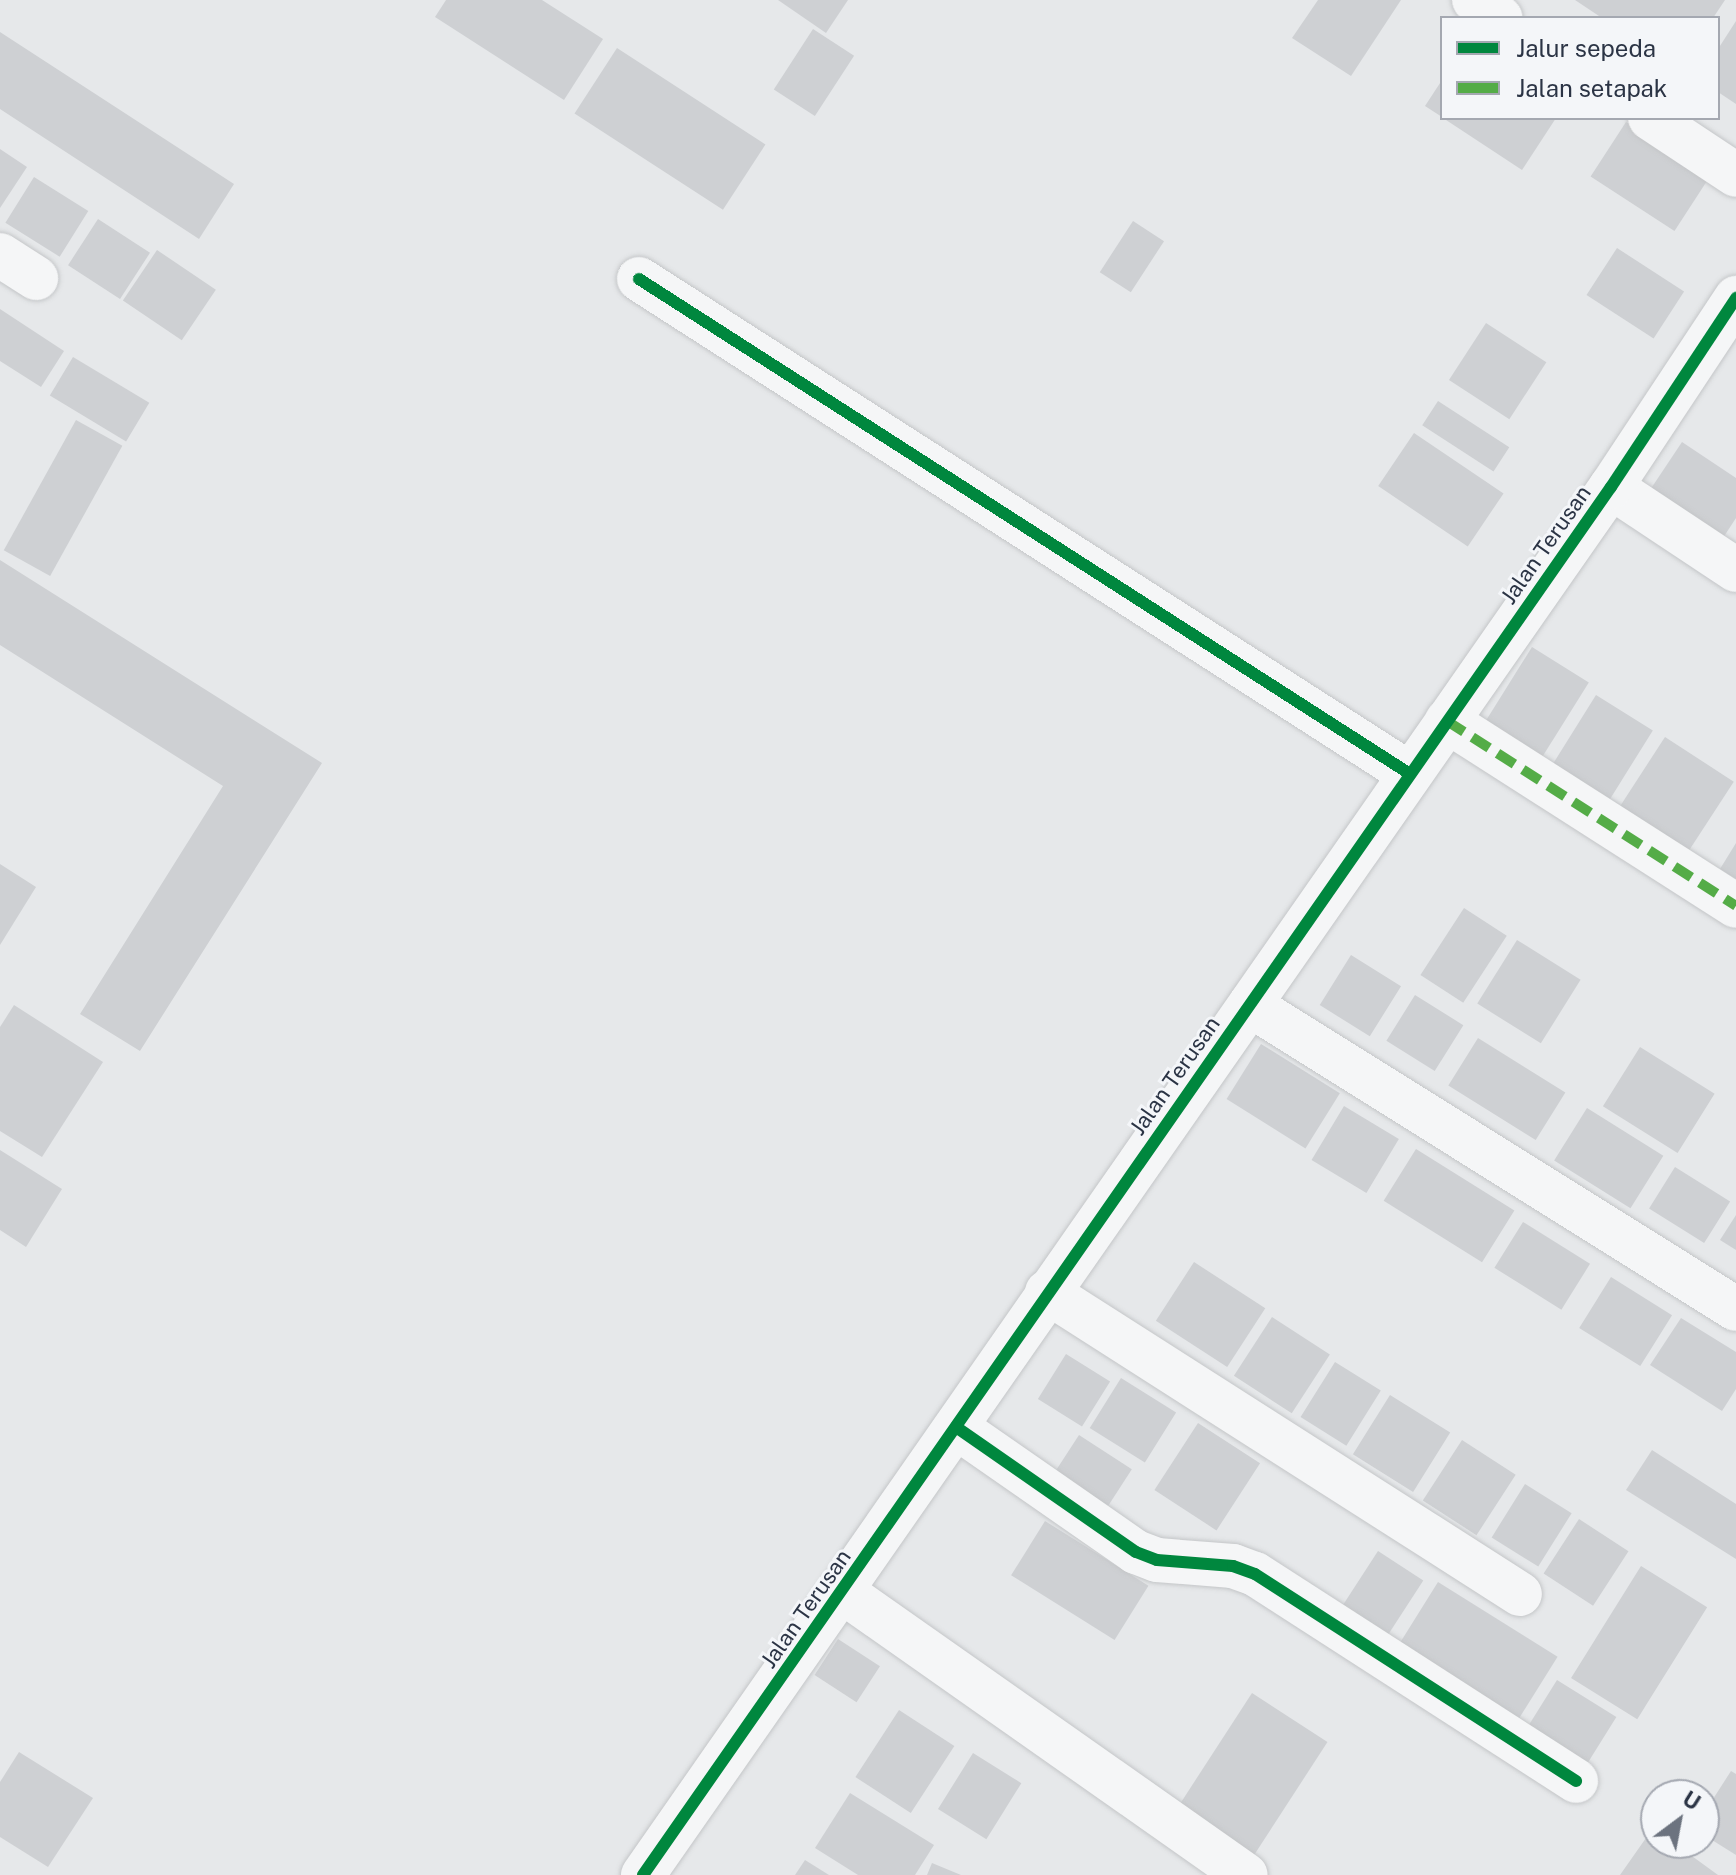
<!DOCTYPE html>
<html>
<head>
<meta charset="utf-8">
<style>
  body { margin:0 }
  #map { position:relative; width:1736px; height:1875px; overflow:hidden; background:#e6e8ea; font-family:"Public Sans",sans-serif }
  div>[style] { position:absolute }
  .building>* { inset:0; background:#ced0d3; transform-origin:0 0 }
  .roads { filter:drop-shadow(0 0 2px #c4c6c8) drop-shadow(0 0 2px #c4c6c8) }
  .minor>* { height:44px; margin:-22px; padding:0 22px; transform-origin:22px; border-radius:22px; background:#f5f6f7 }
  .quiet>* { height:10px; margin-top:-5px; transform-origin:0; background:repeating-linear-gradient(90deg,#54ac47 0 20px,transparent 0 30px) }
  .cycleway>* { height:12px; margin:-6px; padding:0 6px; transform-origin:6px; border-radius:6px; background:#00873e }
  span { translate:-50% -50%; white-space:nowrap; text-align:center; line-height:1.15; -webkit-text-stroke:6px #f4f6f9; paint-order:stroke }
  .street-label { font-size:22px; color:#2b3445 }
  .legend { position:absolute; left:1440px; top:16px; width:280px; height:104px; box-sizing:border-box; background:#f4f6f9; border:2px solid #a4a8b1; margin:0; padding:10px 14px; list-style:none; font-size:24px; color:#2b3445 }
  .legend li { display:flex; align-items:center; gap:16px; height:40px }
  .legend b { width:40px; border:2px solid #a4a8b1 }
  .north { position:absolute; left:1640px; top:1779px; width:80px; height:80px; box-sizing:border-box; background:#f4f6f9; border:2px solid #a4a8b1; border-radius:50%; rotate:32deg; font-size:22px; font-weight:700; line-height:32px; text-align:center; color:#2b3445 }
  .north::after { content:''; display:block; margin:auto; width:28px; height:36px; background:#6c737f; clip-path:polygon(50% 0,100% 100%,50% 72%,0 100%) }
</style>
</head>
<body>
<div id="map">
  <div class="building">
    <div style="clip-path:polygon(446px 0,542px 0,603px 39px,564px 100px,435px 17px)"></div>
    <div style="clip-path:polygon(778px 0,848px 0,826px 33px)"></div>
    <div style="clip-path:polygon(1318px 0,1401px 0,1351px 76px,1292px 38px)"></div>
    <div style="clip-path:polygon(1575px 0,1725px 0,1713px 18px,1602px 18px)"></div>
    <div style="clip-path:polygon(1736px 21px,1736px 104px,1718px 92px,1718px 49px)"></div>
    <div style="left:813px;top:29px;width:49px;height:72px;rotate:33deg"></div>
    <div style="clip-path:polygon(0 32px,234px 184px,199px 239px,0 109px)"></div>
    <div style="left:617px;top:48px;width:177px;height:78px;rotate:33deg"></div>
    <div style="clip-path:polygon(1442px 80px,1442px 117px,1425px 106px)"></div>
    <div style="clip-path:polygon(1443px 118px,1556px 118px,1522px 170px)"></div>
    <div style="left:1626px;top:122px;width:100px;height:65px;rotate:33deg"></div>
    <div style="clip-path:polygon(0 149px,27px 167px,0 208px)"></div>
    <div style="left:34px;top:177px;width:64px;height:54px;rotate:32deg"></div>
    <div style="left:98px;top:219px;width:62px;height:55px;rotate:33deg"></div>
    <div style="left:1133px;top:221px;width:37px;height:61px;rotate:33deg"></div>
    <div style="left:1617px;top:248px;width:80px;height:56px;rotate:33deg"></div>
    <div style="left:157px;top:250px;width:71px;height:61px;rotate:34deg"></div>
    <div style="clip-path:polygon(0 309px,64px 351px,41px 387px,0 361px)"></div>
    <div style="left:1486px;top:323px;width:72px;height:68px;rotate:33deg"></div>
    <div style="left:73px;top:357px;width:89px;height:45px;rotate:31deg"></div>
    <div style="left:1438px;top:401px;width:85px;height:29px;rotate:33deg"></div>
    <div style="left:76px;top:420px;width:53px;height:149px;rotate:29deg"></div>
    <div style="left:1414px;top:433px;width:108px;height:64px;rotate:34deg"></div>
    <div style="clip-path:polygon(1682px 442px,1736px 478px,1736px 518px,1721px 541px,1648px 493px)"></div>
    <div style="clip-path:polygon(0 560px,322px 763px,140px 1051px,80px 1014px,223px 786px,0 645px)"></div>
    <div style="left:1532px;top:647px;width:67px;height:90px;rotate:32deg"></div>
    <div style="left:1596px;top:695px;width:67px;height:86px;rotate:32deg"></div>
    <div style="left:1665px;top:737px;width:82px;height:87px;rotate:33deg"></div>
    <div style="clip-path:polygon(1736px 843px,1736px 879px,1720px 869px)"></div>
    <div style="clip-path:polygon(0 864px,36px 887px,0 945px)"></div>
    <div style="left:1464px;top:908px;width:51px;height:80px;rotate:33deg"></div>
    <div style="left:1517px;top:940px;width:75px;height:75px;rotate:32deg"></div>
    <div style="left:1351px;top:955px;width:59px;height:59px;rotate:32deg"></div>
    <div style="left:1415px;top:995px;width:57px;height:54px;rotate:32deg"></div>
    <div style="clip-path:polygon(14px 1005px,103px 1062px,42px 1157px,0 1131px,0 1027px)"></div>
    <div style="left:1478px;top:1038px;width:103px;height:56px;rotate:32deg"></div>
    <div style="left:1261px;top:1044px;width:93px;height:65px;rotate:32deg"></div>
    <div style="left:1640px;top:1047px;width:88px;height:70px;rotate:32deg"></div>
    <div style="left:1344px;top:1106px;width:64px;height:63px;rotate:31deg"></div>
    <div style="left:1587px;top:1108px;width:90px;height:62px;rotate:32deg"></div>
    <div style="left:1416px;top:1149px;width:116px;height:61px;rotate:32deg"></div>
    <div style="clip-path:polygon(0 1150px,62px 1189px,26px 1247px,0 1230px)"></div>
    <div style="left:1675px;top:1167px;width:65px;height:49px;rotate:32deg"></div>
    <div style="clip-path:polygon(1736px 1215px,1736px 1250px,1720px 1240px)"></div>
    <div style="left:1523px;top:1222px;width:79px;height:54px;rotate:32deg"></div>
    <div style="left:1194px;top:1262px;width:85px;height:70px;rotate:33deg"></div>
    <div style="left:1611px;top:1277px;width:72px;height:60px;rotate:32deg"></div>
    <div style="left:1272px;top:1317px;width:69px;height:70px;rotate:33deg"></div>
    <div style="clip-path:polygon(1681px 1318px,1736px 1352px,1736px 1389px,1722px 1411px,1650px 1365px)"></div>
    <div style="left:1066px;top:1354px;width:52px;height:53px;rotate:32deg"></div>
    <div style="left:1335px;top:1362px;width:54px;height:65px;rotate:32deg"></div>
    <div style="left:1121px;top:1378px;width:65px;height:59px;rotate:32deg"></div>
    <div style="left:1390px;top:1395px;width:71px;height:70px;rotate:32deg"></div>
    <div style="left:1198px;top:1423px;width:74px;height:80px;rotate:33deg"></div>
    <div style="left:1079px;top:1435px;width:63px;height:49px;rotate:33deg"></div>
    <div style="left:1462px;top:1440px;width:64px;height:72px;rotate:33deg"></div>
    <div style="clip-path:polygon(1652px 1450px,1736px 1504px,1736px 1559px,1626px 1490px)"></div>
    <div style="left:1525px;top:1484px;width:55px;height:63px;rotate:32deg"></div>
    <div style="left:1579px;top:1519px;width:59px;height:65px;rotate:33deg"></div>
    <div style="left:1045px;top:1521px;width:122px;height:64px;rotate:32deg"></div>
    <div style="left:1378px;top:1551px;width:54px;height:73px;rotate:33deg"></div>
    <div style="left:1641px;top:1566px;width:78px;height:132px;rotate:32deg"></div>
    <div style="left:1438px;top:1582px;width:141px;height:77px;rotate:32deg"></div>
    <div style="left:838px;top:1639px;width:50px;height:43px;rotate:33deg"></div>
    <div style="left:1557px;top:1680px;width:70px;height:66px;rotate:32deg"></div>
    <div style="left:1252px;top:1693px;width:90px;height:135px;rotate:33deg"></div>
    <div style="left:899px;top:1710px;width:66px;height:80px;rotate:33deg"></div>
    <div style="clip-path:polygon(19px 1752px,93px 1798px,48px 1867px,0 1837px,0 1782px)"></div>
    <div style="left:973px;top:1753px;width:57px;height:66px;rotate:32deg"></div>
    <div style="clip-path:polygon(1731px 1771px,1736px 1774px,1736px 1855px,1704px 1835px,1704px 1813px)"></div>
    <div style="clip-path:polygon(850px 1793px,934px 1845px,915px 1875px,858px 1875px,815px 1848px)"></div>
    <div style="clip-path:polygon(1653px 1828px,1656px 1843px,1674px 1843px,1718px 1875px,1620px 1875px)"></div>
    <div style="clip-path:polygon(805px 1860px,829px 1875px,795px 1875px)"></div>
    <div style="clip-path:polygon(932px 1863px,961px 1875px,927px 1875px)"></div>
  </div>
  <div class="roads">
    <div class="minor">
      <div style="left:1474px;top:0;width:32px;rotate:34deg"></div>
      <div style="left:1650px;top:118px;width:103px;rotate:33.5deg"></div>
      <div style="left:0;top:255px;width:43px;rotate:32.6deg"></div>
      <div style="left:639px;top:279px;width:916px;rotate:32.7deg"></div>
      <div style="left:1611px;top:487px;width:150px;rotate:33.6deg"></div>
      <div style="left:1447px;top:721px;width:343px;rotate:32.6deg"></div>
      <div style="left:1250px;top:1005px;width:573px;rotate:32.03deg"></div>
      <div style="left:1047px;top:1292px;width:561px;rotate:32.56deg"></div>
      <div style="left:956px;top:1427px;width:219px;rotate:34.8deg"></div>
      <div style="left:1136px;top:1552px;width:22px;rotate:21deg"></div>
      <div style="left:1157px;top:1560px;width:76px;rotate:4.5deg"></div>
      <div style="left:1233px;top:1566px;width:23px;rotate:20deg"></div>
      <div style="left:1255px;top:1574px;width:382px;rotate:32.8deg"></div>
      <div style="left:843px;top:1592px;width:492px;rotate:35.1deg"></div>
      <div style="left:643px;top:1875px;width:1692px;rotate:-55.11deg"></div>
      <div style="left:1611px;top:487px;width:227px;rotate:-56.5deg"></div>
    </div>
  </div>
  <div class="quiet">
    <div style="left:1447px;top:721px;width:343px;rotate:32.6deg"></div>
  </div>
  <div class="cycleway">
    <div style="left:639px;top:279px;width:916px;rotate:32.7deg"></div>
    <div style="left:956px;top:1427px;width:219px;rotate:34.8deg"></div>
    <div style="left:1136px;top:1552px;width:22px;rotate:21deg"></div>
    <div style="left:1157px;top:1560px;width:76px;rotate:4.5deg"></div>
    <div style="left:1233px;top:1566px;width:23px;rotate:20deg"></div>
    <div style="left:1255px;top:1574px;width:382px;rotate:32.8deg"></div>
    <div style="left:643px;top:1875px;width:1692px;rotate:-55.11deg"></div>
    <div style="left:1611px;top:487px;width:227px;rotate:-56.5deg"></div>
  </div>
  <div class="street-label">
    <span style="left:1546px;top:545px;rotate:-55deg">Jalan Terusan</span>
    <span style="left:1175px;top:1076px;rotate:-55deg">Jalan Terusan</span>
    <span style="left:806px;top:1609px;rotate:-55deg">Jalan Terusan</span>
  </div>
  <ul class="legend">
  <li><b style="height:10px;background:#00873e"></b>Jalur sepeda</li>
  <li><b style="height:10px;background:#54ac47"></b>Jalan setapak</li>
  </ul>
  <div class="north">U</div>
</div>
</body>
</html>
